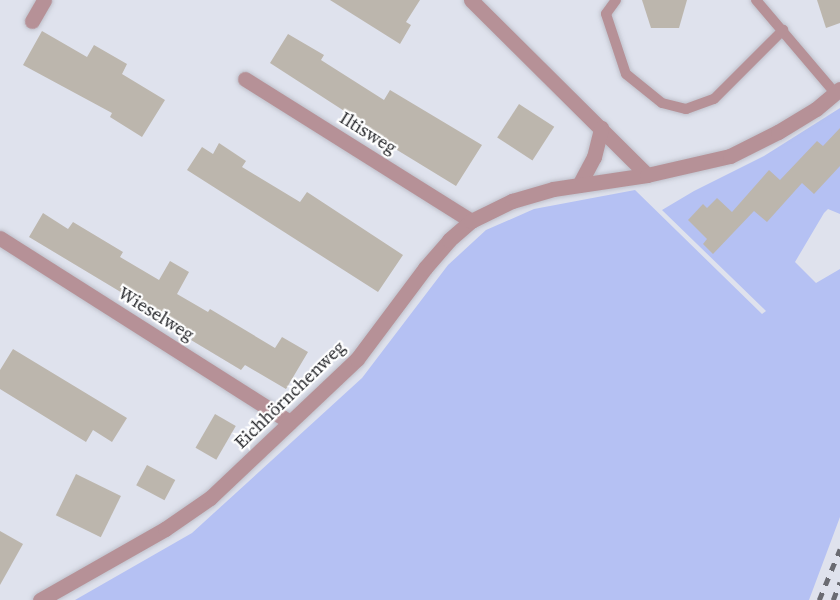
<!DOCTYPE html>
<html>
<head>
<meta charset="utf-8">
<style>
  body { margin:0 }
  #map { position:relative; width:840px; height:600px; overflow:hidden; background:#dfe2ed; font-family:"Source Serif 4",serif }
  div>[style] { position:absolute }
  .green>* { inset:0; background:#b5c1f3 }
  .building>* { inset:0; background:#bcb6ad; transform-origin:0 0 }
  .roads { filter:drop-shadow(0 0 2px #bec0ca) drop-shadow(0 0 2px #bec0ca) }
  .service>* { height:10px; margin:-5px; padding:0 5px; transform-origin:5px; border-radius:5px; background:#b69197 }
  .minor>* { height:15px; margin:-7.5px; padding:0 7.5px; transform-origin:7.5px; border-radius:7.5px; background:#b69197 }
  .tertiary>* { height:15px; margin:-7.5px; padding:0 7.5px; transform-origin:7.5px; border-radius:7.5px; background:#b69197 }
  .rail>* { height:4.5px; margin-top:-2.25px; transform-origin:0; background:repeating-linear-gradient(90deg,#6a6b72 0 8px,transparent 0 16px) }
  span { translate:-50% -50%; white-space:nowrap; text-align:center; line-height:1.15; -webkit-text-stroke:4.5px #fff; paint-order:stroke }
  .street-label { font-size:18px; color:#26272b }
</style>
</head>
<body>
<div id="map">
  <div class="green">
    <div style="clip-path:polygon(840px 108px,840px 214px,828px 209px,824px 213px,795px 262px,816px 283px,840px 269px,840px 517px,809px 600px,75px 600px,192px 533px,362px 378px,448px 265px,486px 230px,534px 209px,635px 190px,762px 314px,766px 311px,662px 210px,694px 191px,764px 156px)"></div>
  </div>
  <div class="building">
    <div style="clip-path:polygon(330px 0,420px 0,406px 22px,411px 25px,400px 44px)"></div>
    <div style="clip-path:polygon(642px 0,687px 0,679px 28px,651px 28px)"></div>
    <div style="clip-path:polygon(817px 0,840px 0,840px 23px,826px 28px)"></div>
    <div style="clip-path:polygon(42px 31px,87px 57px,94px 45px,127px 64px,122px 74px,165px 100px,142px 137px,110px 117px,112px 113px,23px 65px)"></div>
    <div style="clip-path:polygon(288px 34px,324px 55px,321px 60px,384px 100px,390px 90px,482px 145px,456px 186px,366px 131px,369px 127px,270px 63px)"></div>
    <div style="left:519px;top:104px;width:42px;height:40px;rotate:33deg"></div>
    <div style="clip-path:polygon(840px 128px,840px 166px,814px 194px,802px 183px,767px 222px,754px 211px,713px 254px,703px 244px,707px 239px,688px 220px,703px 204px,707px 208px,717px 198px,732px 212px,769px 170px,780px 180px,817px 141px,823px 146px)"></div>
    <div style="clip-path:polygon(219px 143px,246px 161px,242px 167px,300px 202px,307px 192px,403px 255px,378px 292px,187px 170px,202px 147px,213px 154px)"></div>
    <div style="clip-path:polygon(43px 213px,68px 229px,73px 222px,123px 252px,120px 257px,159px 280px,170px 261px,189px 272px,177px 294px,208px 312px,210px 309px,275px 348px,282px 337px,308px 352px,286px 389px,245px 365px,241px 370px,191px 340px,194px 336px,29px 237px)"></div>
    <div style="clip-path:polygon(13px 349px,127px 418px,112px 442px,93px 430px,86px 442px,0 389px,0 370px)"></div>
    <div style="left:215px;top:414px;width:24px;height:39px;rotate:30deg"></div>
    <div style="left:147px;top:465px;width:32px;height:23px;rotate:28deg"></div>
    <div style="left:76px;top:474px;width:50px;height:46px;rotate:26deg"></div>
    <div style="clip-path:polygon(0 531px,23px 544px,0 585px)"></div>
  </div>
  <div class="roads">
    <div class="service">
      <div style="left:616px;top:0;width:17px;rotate:126deg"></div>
      <div style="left:606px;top:14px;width:63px;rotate:71.6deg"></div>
      <div style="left:626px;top:74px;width:46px;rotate:38.9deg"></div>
      <div style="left:662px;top:103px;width:25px;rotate:14deg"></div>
      <div style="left:686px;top:109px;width:30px;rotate:-20deg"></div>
      <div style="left:714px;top:99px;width:98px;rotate:-45deg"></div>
      <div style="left:756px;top:0;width:123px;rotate:49.6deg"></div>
    </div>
    <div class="minor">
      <div style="left:471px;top:0;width:248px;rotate:44.8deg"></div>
      <div style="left:32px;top:21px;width:24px;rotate:-60deg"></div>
      <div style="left:245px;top:79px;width:267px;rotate:32.1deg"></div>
      <div style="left:579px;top:185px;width:32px;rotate:-62deg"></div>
      <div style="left:594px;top:157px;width:30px;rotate:-76deg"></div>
      <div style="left:0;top:238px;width:343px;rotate:32.4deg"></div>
    </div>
    <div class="tertiary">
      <div style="left:40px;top:600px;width:144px;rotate:-29.6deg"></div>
      <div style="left:165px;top:529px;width:55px;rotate:-34.6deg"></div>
      <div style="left:210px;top:498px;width:202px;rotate:-43.4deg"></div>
      <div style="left:357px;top:359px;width:114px;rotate:-53.2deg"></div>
      <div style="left:425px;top:268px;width:37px;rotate:-49deg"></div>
      <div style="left:449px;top:240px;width:29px;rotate:-41deg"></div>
      <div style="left:471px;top:221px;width:46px;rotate:-26deg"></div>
      <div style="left:512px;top:201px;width:43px;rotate:-16.3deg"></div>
      <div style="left:553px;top:189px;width:95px;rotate:-8.5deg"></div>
      <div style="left:647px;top:175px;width:85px;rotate:-12.9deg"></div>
      <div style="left:730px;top:156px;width:54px;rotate:-26.6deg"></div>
      <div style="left:778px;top:132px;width:44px;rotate:-31.2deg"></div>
      <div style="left:816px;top:109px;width:31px;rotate:-40deg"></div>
    </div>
  </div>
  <div class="rail">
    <div style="left:819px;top:600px;width:55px;rotate:-67.6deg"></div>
    <div style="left:833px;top:600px;width:19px;rotate:-69deg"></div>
  </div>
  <div class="street-label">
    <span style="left:368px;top:133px;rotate:32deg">Iltisweg</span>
    <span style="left:156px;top:314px;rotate:32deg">Wieselweg</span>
    <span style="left:290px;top:395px;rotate:-44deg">Eichhörnchenweg</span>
  </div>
</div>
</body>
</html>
